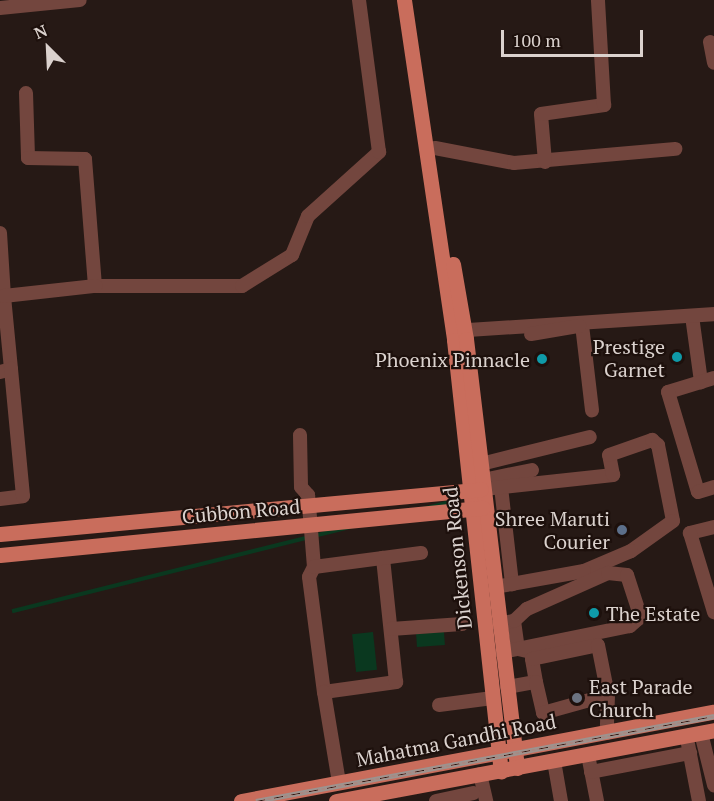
<!DOCTYPE html>
<html>
<head>
<meta charset="utf-8">
<style>
  body { margin:0 }
  #map { position:relative; width:714px; height:801px; overflow:hidden; background:#261915; font-family:"PT Serif",serif }
  div>[style] { position:absolute }
  .green>* { inset:0; background:#0a381f; transform-origin:0 0 }
  .minor>* { height:14px; margin:-7px; padding:0 7px; transform-origin:7px; border-radius:7px; background:#73463e }
  .major>* { height:15px; margin:-7.5px; padding:0 7.5px; transform-origin:7.5px; border-radius:7.5px; background:#c96d5c }
  .rail>* { height:5px; margin-top:-2.5px; transform-origin:0; background:repeating-linear-gradient(90deg,#1d100c 0 9px,#9d938f 0 18px); box-sizing:border-box; border-block:2px solid #9d938f }
  .dots>* { width:16px; height:16px; translate:-50% -50%; box-sizing:border-box; border:3px solid #1d100c; border-radius:50% }
  span { translate:-50% -50%; white-space:nowrap; text-align:center; line-height:1.15; -webkit-text-stroke:4.5px #1d100c; paint-order:stroke }
  .poi-label { font-size:20px; color:#dbd2ce }
  .right { translate:-100% -50%; text-align:right }
  .left { translate:0 -50%; text-align:left }
  .street-label { font-size:20px; color:#dbd2ce }
  .north { position:absolute; left:18px; top:18px; width:60px; height:60px; -webkit-text-stroke:4px #1d100c; paint-order:stroke; rotate:336deg; font-size:16px; font-weight:700; line-height:24px; text-align:center; color:#dbd2ce }
  .north::after { content:''; display:block; margin:auto; width:21px; height:27px; background:#dbd2ce; clip-path:polygon(50% 0,100% 100%,50% 72%,0 100%) }
  .scale { position:absolute; left:501px; top:30px; width:142px; height:27px; box-sizing:border-box; border:3px solid #dbd2ce; border-top:0; padding-left:8px; font-size:18px; line-height:21px; white-space:nowrap; color:#dbd2ce; -webkit-text-stroke:4px #1d100c; paint-order:stroke }
</style>
</head>
<body>
<div id="map">
  <div class="green">
    <div style="left:454px;top:499px;width:4px;height:456px;rotate:76deg"></div>
    <div style="left:373px;top:632px;width:38px;height:21px;rotate:84deg"></div>
    <div style="left:444px;top:632px;width:13px;height:28px;rotate:86deg"></div>
  </div>
  <div class="minor">
    <div style="left:0;top:8px;width:80px;rotate:-5.7deg"></div>
    <div style="left:710px;top:42px;width:21px;rotate:79deg"></div>
    <div style="left:26px;top:93px;width:65px;rotate:88.2deg"></div>
    <div style="left:28px;top:158px;width:57px;rotate:1deg"></div>
    <div style="left:85px;top:159px;width:127px;rotate:85.5deg"></div>
    <div style="left:95px;top:286px;width:147px"></div>
    <div style="left:242px;top:286px;width:59px;rotate:-31.8deg"></div>
    <div style="left:292px;top:255px;width:42px;rotate:-67.7deg"></div>
    <div style="left:308px;top:216px;width:96px;rotate:-42deg"></div>
    <div style="left:379px;top:152px;width:153px;rotate:-97.5deg"></div>
    <div style="left:435px;top:148px;width:80px;rotate:10.8deg"></div>
    <div style="left:514px;top:163px;width:162px;rotate:-5deg"></div>
    <div style="left:545px;top:162px;width:48px;rotate:-94.8deg"></div>
    <div style="left:541px;top:114px;width:64px;rotate:-8.1deg"></div>
    <div style="left:604px;top:105px;width:105px;rotate:-93.3deg"></div>
    <div style="left:0;top:233px;width:63px;rotate:86.4deg"></div>
    <div style="left:692px;top:316px;width:67px;rotate:82.2deg"></div>
    <div style="left:582px;top:325px;width:86px;rotate:83.3deg"></div>
    <div style="left:453px;top:331px;width:262px;rotate:-3.7deg"></div>
    <div style="left:531px;top:334px;width:49px;rotate:-9.5deg"></div>
    <div style="left:0;top:372px;width:11px;rotate:-15deg"></div>
    <div style="left:11px;top:369px;width:73px;rotate:-95.5deg"></div>
    <div style="left:4px;top:296px;width:92px;rotate:-6.3deg"></div>
    <div style="left:714px;top:378px;width:48px;rotate:163.1deg"></div>
    <div style="left:668px;top:392px;width:104px;rotate:73.3deg"></div>
    <div style="left:698px;top:492px;width:17px;rotate:-17deg"></div>
    <div style="left:300px;top:435px;width:52px;rotate:88.9deg"></div>
    <div style="left:301px;top:487px;width:11px;rotate:49deg"></div>
    <div style="left:308px;top:495px;width:10px;rotate:84deg"></div>
    <div style="left:309px;top:505px;width:62px;rotate:85.4deg"></div>
    <div style="left:314px;top:567px;width:11px;rotate:117deg"></div>
    <div style="left:309px;top:577px;width:116px;rotate:82.6deg"></div>
    <div style="left:324px;top:692px;width:73px;rotate:-7.9deg"></div>
    <div style="left:396px;top:682px;width:125px;rotate:-96deg"></div>
    <div style="left:481px;top:464px;width:112px;rotate:-13.9deg"></div>
    <div style="left:483px;top:480px;width:50px;rotate:-11.5deg"></div>
    <div style="left:501px;top:487px;width:98px;rotate:83.5deg"></div>
    <div style="left:484px;top:489px;width:130px;rotate:-6.2deg"></div>
    <div style="left:613px;top:475px;width:20px;rotate:-101deg"></div>
    <div style="left:609px;top:455px;width:46px;rotate:-19.2deg"></div>
    <div style="left:652px;top:440px;width:8px;rotate:40deg"></div>
    <div style="left:658px;top:445px;width:77px;rotate:78.8deg"></div>
    <div style="left:673px;top:521px;width:52px;rotate:144.5deg"></div>
    <div style="left:631px;top:551px;width:51px;rotate:156.9deg"></div>
    <div style="left:584px;top:571px;width:90px;rotate:169.8deg"></div>
    <div style="left:0;top:499px;width:23px;rotate:-7deg"></div>
    <div style="left:23px;top:496px;width:128px;rotate:-95.4deg"></div>
    <div style="left:714px;top:527px;width:25px;rotate:166deg"></div>
    <div style="left:690px;top:533px;width:83px;rotate:73.1deg"></div>
    <div style="left:314px;top:567px;width:108px;rotate:-7.5deg"></div>
    <div style="left:514px;top:621px;width:28px;rotate:82deg"></div>
    <div style="left:518px;top:649px;width:9px;rotate:13deg"></div>
    <div style="left:498px;top:624px;width:16px;rotate:-11deg"></div>
    <div style="left:514px;top:621px;width:18px;rotate:-43deg"></div>
    <div style="left:527px;top:609px;width:89px;rotate:-24deg"></div>
    <div style="left:608px;top:573px;width:19px;rotate:6deg"></div>
    <div style="left:627px;top:575px;width:38px;rotate:72deg"></div>
    <div style="left:639px;top:611px;width:8px;rotate:97deg"></div>
    <div style="left:638px;top:619px;width:11px;rotate:139deg"></div>
    <div style="left:630px;top:626px;width:131px;rotate:168.5deg"></div>
    <div style="left:391px;top:629px;width:71px;rotate:-4deg"></div>
    <div style="left:536px;top:682px;width:23px;rotate:-100deg"></div>
    <div style="left:532px;top:659px;width:67px;rotate:-12deg"></div>
    <div style="left:598px;top:645px;width:51px;rotate:78.7deg"></div>
    <div style="left:608px;top:695px;width:38px;rotate:92deg"></div>
    <div style="left:507px;top:687px;width:29px;rotate:-10deg"></div>
    <div style="left:536px;top:682px;width:32px;rotate:77deg"></div>
    <div style="left:543px;top:713px;width:67px;rotate:-15.5deg"></div>
    <div style="left:324px;top:692px;width:92px;rotate:80.6deg"></div>
    <div style="left:439px;top:705px;width:54px;rotate:-7.4deg"></div>
    <div style="left:701px;top:733px;width:54px;rotate:76deg"></div>
    <div style="left:688px;top:744px;width:58px;rotate:79.1deg"></div>
    <div style="left:588px;top:755px;width:47px;rotate:78.9deg"></div>
    <div style="left:554px;top:761px;width:41px;rotate:80.1deg"></div>
    <div style="left:591px;top:772px;width:101px;rotate:-10.9deg"></div>
    <div style="left:480px;top:774px;width:28px;rotate:77deg"></div>
    <div style="left:436px;top:801px;width:38px;rotate:-12deg"></div>
  </div>
  <div class="major">
    <div style="left:404px;top:0;width:344px;rotate:81.6deg"></div>
    <div style="left:454px;top:340px;width:434px;rotate:83.8deg"></div>
    <div style="left:453px;top:264px;width:76px;rotate:80.2deg"></div>
    <div style="left:466px;top:339px;width:432px;rotate:83.2deg"></div>
    <div style="left:0;top:534px;width:483px;rotate:-5.3deg"></div>
    <div style="left:0;top:555px;width:485px;rotate:-5.6deg"></div>
    <div style="left:241px;top:801px;width:481px;rotate:-10.7deg"></div>
    <div style="left:336px;top:801px;width:385px;rotate:-10.6deg"></div>
  </div>
  <div class="rail">
    <div style="left:256px;top:801px;width:466px;rotate:-10.5deg"></div>
  </div>
  <div class="dots">
    <div style="left:677px;top:357px;background:#0f9aa8"></div>
    <div style="left:542px;top:359px;background:#0f9aa8"></div>
    <div style="left:622px;top:530px;background:#5c6f8a"></div>
    <div style="left:594px;top:613px;background:#0f9aa8"></div>
    <div style="left:577px;top:698px;background:#6b7280"></div>
  </div>
  <div class="poi-label">
    <span class="right" style="left:665px;top:358px">Prestige<br>Garnet</span>
    <span class="right" style="left:530px;top:359px">Phoenix Pinnacle</span>
    <span class="right" style="left:610px;top:530px">Shree Maruti<br>Courier</span>
    <span class="left" style="left:606px;top:613px">The Estate</span>
    <span class="left" style="left:589px;top:698px">East Parade<br>Church</span>
  </div>
  <div class="street-label">
    <span style="left:241px;top:511px;rotate:-5deg">Cubbon Road</span>
    <span style="left:457px;top:558px;rotate:-96deg">Dickenson Road</span>
    <span style="left:456px;top:740px;rotate:-11deg">Mahatma Gandhi Road</span>
  </div>
  <div class="north">N</div>
  <div class="scale">100 m</div>
</div>
</body>
</html>
